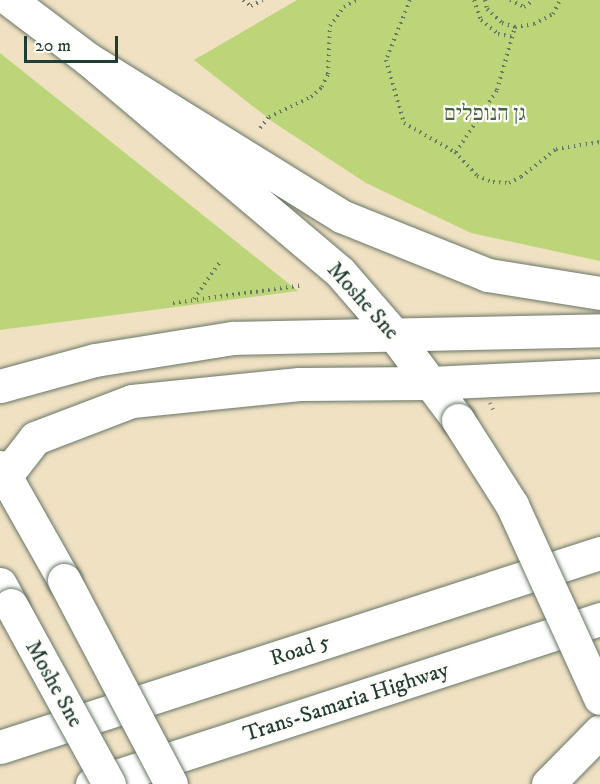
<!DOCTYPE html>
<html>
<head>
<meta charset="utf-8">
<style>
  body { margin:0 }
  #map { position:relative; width:600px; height:784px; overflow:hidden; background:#f0e1c3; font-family:"IM FELL DW Pica","Frank Ruhl Libre",serif }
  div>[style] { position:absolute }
  .green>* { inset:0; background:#bdd579 }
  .path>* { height:4px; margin-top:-2px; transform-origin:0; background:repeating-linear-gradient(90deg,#687666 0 1.5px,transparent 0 6px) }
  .roads { filter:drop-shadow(0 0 2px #687666) drop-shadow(0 0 2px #687666) }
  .primary>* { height:33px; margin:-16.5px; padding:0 16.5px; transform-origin:16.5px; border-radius:16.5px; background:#fff }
  .motorway>* { height:33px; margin:-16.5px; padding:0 16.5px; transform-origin:16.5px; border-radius:16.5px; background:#fff }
  .path-bridge>* { height:4px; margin-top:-2px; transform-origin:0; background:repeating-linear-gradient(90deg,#687666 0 1.5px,transparent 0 6px) }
  .bridges { filter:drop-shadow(0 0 2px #687666) drop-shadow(0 0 2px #687666) }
  .primary-bridge>* { height:33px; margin:-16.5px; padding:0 16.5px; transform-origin:16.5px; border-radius:16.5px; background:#fff }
  .motorway-bridge>* { height:33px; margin:-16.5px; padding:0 16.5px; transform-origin:16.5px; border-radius:16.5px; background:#fff }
  span { translate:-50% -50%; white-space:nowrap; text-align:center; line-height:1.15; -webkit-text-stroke:4.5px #fdfcf7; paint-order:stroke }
  .park-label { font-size:22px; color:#466345 }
  .street-label { font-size:22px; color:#1f3d34 }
  .scale { position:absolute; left:24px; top:36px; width:94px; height:27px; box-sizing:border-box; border:3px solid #1f3d34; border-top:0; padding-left:8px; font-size:18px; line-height:21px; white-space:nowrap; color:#1f3d34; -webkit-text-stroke:4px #fdfcf7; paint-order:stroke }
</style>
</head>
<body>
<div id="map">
  <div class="green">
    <div style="clip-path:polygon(297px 0,600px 0,600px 261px,471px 233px,366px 183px,273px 122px,194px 60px)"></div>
    <div style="clip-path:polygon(0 53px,298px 291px,0 330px)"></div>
  </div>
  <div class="path">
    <div style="left:243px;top:0;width:10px;rotate:37deg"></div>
    <div style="left:251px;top:6px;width:13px;rotate:-27deg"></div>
    <div style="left:410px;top:0;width:65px;rotate:111.8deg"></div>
    <div style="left:386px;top:60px;width:66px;rotate:74.1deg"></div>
    <div style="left:404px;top:123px;width:59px;rotate:29.6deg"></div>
    <div style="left:455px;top:152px;width:33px;rotate:47deg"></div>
    <div style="left:477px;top:176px;width:17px;rotate:21deg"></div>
    <div style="left:493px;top:182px;width:16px;rotate:4deg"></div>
    <div style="left:509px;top:183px;width:13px;rotate:-27deg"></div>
    <div style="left:521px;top:177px;width:45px;rotate:-38.7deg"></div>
    <div style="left:556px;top:149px;width:45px;rotate:-9deg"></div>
    <div style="left:474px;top:0;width:21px;rotate:71deg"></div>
    <div style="left:481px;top:20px;width:22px;rotate:39deg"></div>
    <div style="left:498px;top:34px;width:16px;rotate:11deg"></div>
    <div style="left:485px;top:0;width:9px;rotate:77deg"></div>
    <div style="left:487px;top:9px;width:21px;rotate:43deg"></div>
    <div style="left:502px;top:23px;width:14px;rotate:17deg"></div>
    <div style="left:515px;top:27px;width:19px;rotate:-9deg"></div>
    <div style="left:534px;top:24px;width:21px;rotate:-28deg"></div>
    <div style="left:553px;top:14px;width:16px;rotate:-63deg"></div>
    <div style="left:510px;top:0;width:16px;rotate:27deg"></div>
    <div style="left:524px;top:7px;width:12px;rotate:-35deg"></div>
    <div style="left:260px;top:128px;width:14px;rotate:-51deg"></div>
    <div style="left:269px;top:117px;width:47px;rotate:-25.5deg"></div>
    <div style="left:311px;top:97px;width:15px;rotate:-42deg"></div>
    <div style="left:322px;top:87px;width:14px;rotate:-65deg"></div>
    <div style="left:328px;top:74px;width:48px;rotate:-87.6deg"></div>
    <div style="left:330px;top:26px;width:24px;rotate:-54deg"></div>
    <div style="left:344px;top:7px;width:14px;rotate:-30deg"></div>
    <div style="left:456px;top:152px;width:74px;rotate:-56.5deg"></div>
    <div style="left:497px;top:90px;width:66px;rotate:-74.1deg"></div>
    <div style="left:194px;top:299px;width:44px;rotate:-55.2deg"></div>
    <div style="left:173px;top:303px;width:132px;rotate:-7.8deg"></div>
  </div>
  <div class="roads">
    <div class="primary">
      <div style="left:10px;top:0;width:98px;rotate:37.1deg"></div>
      <div style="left:88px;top:59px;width:330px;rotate:40.2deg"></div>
      <div style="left:340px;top:272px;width:79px;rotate:49.1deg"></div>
      <div style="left:392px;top:332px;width:110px;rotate:53.1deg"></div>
      <div style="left:0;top:483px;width:57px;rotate:-52.1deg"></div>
      <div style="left:35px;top:438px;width:104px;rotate:-20.9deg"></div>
      <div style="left:132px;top:401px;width:168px;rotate:-5.8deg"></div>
      <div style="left:299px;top:384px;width:131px;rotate:-0.4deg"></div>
      <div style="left:0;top:584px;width:24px;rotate:62deg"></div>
    </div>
    <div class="motorway">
      <div style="left:88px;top:59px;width:298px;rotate:31.8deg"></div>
      <div style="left:341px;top:216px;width:158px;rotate:21.9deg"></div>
      <div style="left:488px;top:275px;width:113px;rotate:9.1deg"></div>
      <div style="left:430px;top:383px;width:170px;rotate:-2.7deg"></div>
      <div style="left:0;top:386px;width:98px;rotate:-15.3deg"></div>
      <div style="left:95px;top:360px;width:140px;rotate:-9.1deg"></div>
      <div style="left:233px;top:338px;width:367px;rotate:-1.2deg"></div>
      <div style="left:0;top:467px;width:130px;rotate:60.5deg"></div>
      <div style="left:0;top:747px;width:631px;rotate:-17.92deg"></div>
      <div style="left:92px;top:784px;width:534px;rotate:-17.99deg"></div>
      <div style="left:548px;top:784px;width:74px;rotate:-45.5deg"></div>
    </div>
  </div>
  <div class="path-bridge">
    <div style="left:490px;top:403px;width:10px;rotate:66deg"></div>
  </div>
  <div class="bridges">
    <div class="primary-bridge">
      <div style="left:458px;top:420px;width:101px;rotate:57.6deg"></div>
      <div style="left:512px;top:505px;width:212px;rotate:65.5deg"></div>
      <div style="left:11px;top:605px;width:204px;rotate:61.3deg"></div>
    </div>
    <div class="motorway-bridge">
      <div style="left:64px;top:580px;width:230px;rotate:62.3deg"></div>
    </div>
  </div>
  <div class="park-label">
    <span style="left:485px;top:114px">גן הנופלים</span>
  </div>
  <div class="street-label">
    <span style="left:363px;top:301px;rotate:48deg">Moshe Sne</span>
    <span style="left:300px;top:650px;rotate:-18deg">Road 5</span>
    <span style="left:54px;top:684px;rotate:61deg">Moshe Sne</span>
    <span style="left:346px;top:702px;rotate:-18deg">Trans-Samaria Highway</span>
  </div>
  <div class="scale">20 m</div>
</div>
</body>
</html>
